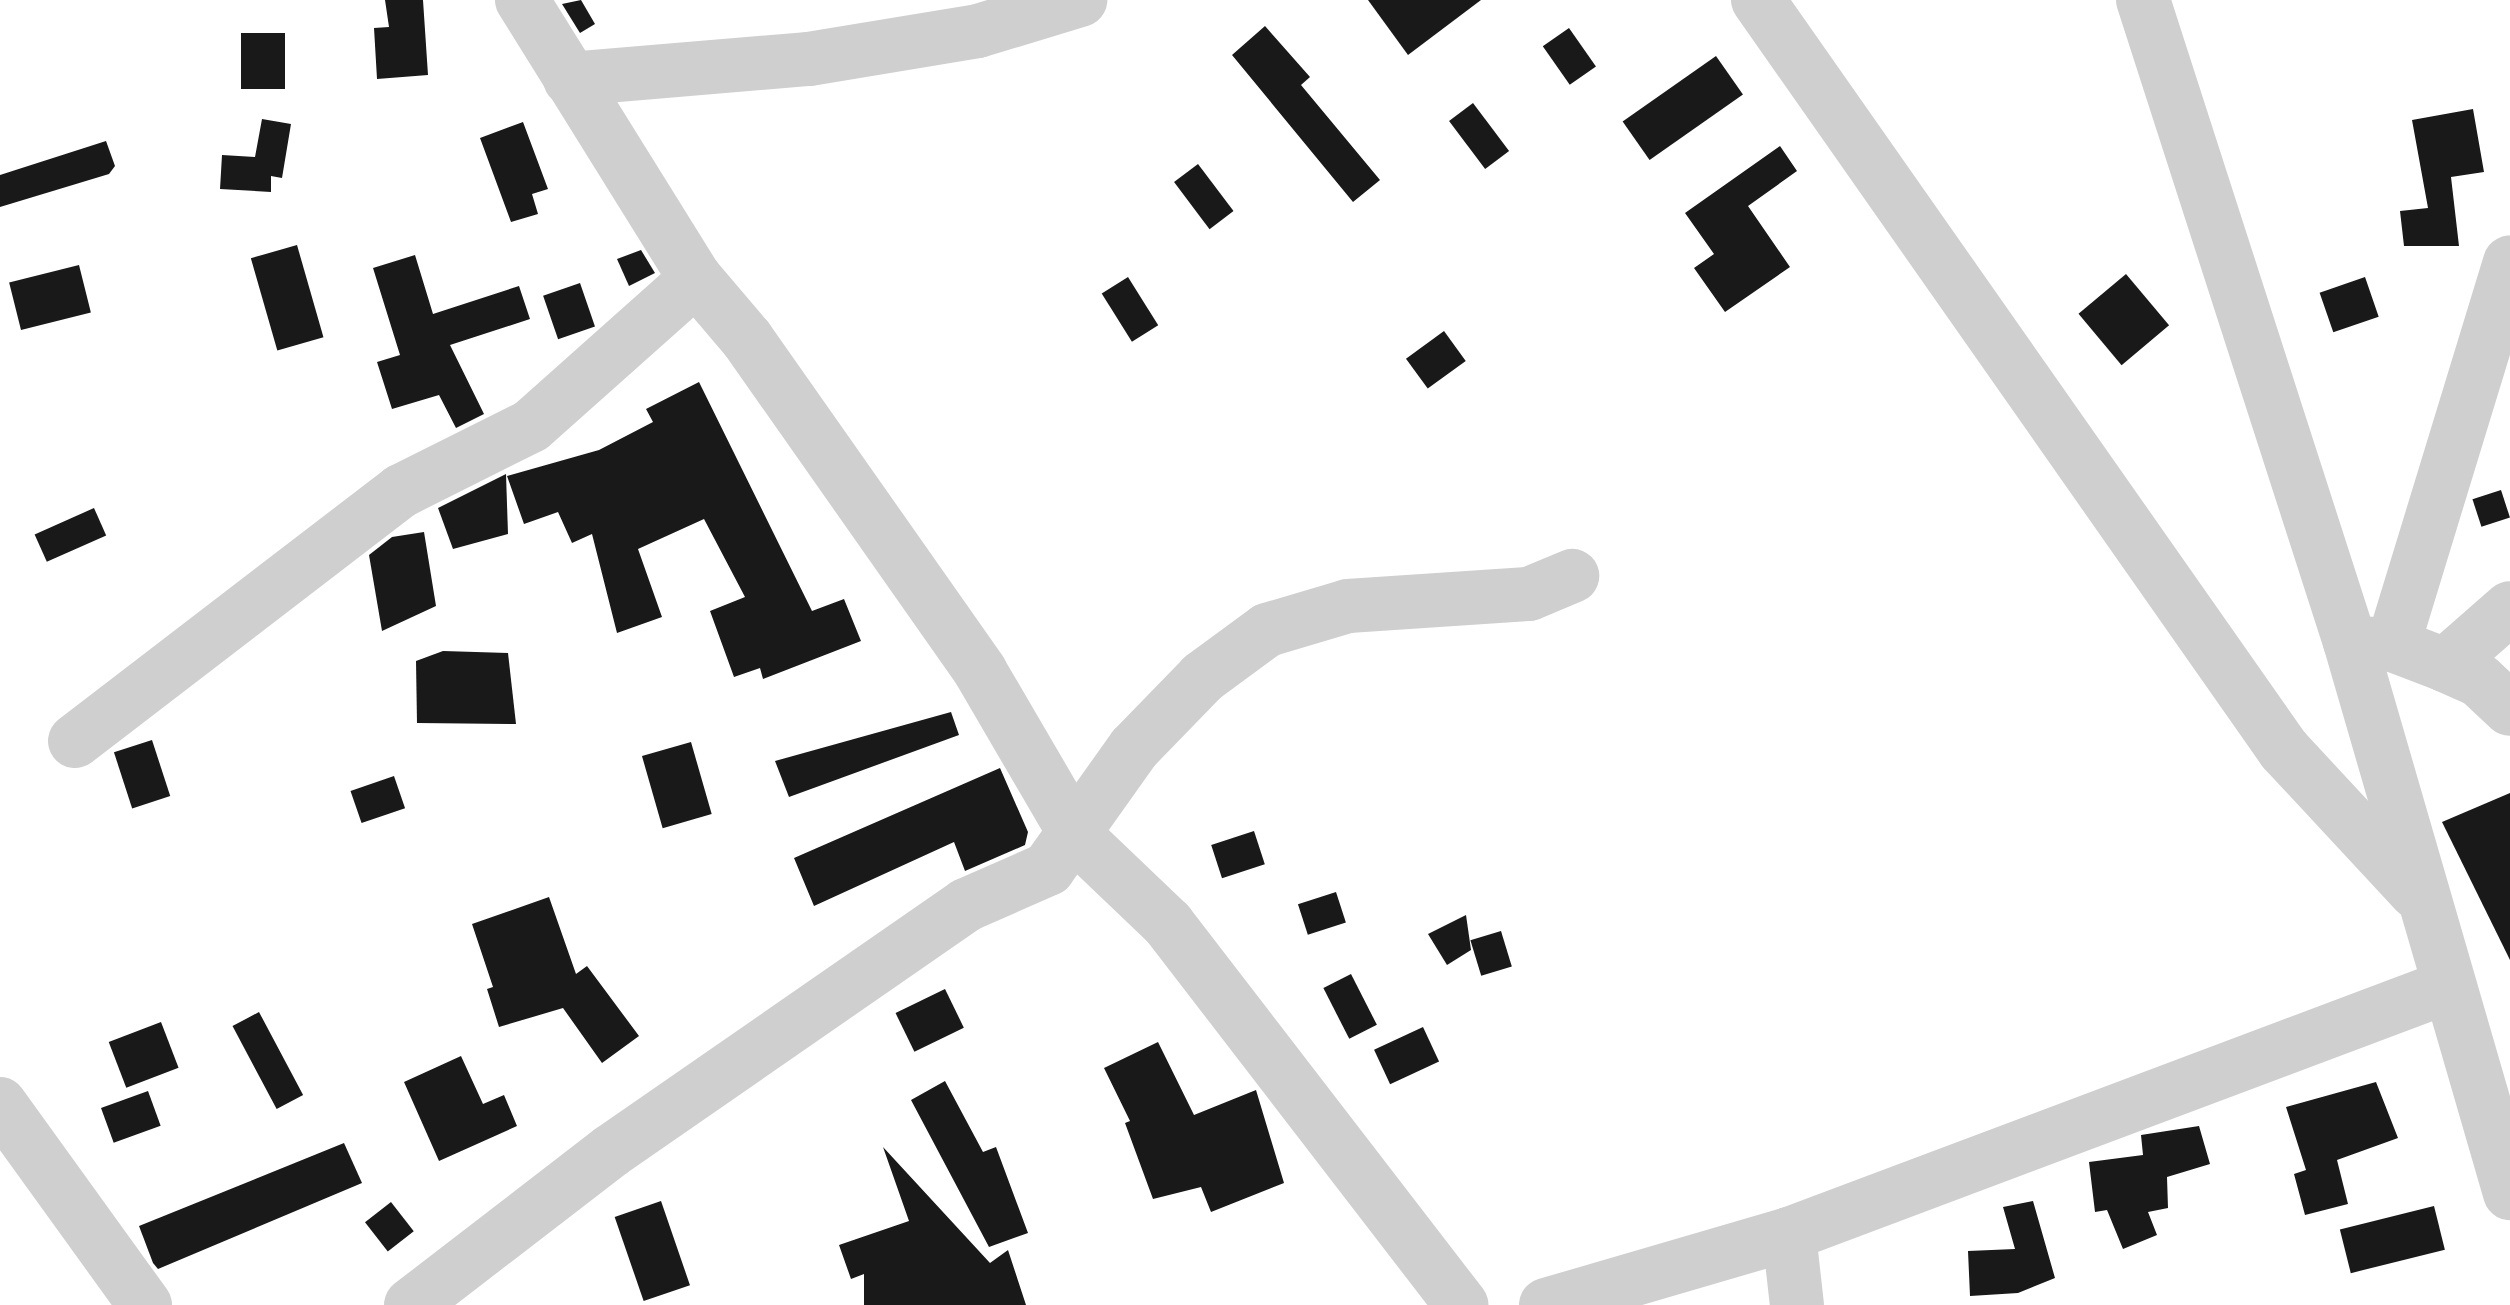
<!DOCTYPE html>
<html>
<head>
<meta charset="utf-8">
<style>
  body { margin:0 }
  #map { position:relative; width:2510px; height:1305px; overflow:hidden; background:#fff; font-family:"Titillium Web",sans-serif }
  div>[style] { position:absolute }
  .building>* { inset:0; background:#191919; transform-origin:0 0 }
  .minor>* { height:54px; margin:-27px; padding:0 27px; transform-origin:27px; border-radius:27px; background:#cfcfcf }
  span { translate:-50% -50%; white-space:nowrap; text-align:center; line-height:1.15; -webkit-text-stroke:12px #fff; paint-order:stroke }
</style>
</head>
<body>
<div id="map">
  <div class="building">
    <div style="clip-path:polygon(385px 0,423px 0,428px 75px,377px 79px,374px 28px,389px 27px)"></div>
    <div style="clip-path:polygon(581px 0,595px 24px,580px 33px,562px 4px)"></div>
    <div style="clip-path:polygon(1368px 0,1481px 0,1408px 55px)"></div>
    <div style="clip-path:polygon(1265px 26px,1310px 77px,1301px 85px,1380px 180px,1353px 202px,1232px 55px)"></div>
    <div style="left:1569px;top:28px;width:47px;height:32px;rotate:55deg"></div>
    <div style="left:285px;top:33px;width:56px;height:44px;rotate:90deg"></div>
    <div style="left:1716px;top:56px;width:47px;height:114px;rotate:55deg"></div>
    <div style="left:1473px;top:103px;width:60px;height:30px;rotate:53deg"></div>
    <div style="clip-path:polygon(2473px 109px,2484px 172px,2451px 177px,2459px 246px,2404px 246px,2400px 211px,2428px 208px,2412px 120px)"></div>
    <div style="clip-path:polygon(262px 119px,291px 124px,282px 178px,271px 176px,271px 192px,220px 189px,222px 155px,255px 157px)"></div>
    <div style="clip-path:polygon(523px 122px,548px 189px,532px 194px,538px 214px,511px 222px,480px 138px)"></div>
    <div style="clip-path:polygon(106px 141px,115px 166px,109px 174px,0 207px,0 175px)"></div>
    <div style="clip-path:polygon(1780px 146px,1797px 171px,1748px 206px,1790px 267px,1725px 312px,1694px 268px,1714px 254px,1685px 213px)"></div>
    <div style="left:1198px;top:164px;width:59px;height:30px;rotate:53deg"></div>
    <div style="left:297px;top:245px;width:96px;height:48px;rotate:74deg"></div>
    <div style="clip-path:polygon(641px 250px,655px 273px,629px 286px,617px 259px)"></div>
    <div style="clip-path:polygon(415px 255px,433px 314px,519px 286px,530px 319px,450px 345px,484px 414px,456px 428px,439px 395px,392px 409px,377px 362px,400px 355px,373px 268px)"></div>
    <div style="left:79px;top:265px;width:49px;height:72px;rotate:76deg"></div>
    <div style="left:2126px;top:274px;width:67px;height:62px;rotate:50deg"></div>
    <div style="left:1128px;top:277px;width:57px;height:31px;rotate:58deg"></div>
    <div style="left:2365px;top:277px;width:42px;height:48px;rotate:71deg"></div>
    <div style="left:580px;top:283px;width:46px;height:39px;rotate:71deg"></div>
    <div style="left:1444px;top:331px;width:37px;height:47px;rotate:54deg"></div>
    <div style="clip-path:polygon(699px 382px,812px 611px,844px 599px,861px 641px,763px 679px,760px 668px,734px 677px,710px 611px,745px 597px,704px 519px,638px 549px,662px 617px,617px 633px,592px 534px,572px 543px,558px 512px,524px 524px,507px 476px,599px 450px,653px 422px,646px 409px)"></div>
    <div style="clip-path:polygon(506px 474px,508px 534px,453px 549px,438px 508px)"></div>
    <div style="left:2501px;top:490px;width:29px;height:30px;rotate:72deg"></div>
    <div style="left:94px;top:508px;width:30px;height:65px;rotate:66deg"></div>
    <div style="clip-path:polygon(424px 532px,436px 606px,382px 631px,369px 555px,392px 537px)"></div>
    <div style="clip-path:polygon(443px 651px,508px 653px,516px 724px,417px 723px,416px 661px)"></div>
    <div style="clip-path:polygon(951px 712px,959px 735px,789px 797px,775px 761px)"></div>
    <div style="left:152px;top:740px;width:59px;height:40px;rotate:72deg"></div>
    <div style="left:691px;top:742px;width:75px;height:51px;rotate:74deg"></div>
    <div style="clip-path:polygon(1000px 768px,1028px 832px,1025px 845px,965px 871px,954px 842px,814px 906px,794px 858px)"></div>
    <div style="left:394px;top:776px;width:34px;height:46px;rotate:71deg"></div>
    <div style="clip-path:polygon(2510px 793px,2510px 960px,2442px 822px)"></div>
    <div style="left:1254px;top:831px;width:35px;height:45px;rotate:72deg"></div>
    <div style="left:1336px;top:892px;width:32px;height:40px;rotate:72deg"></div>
    <div style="clip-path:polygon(549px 897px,576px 974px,587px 966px,639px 1036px,602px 1063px,563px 1008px,499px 1027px,487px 989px,493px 987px,472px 924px)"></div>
    <div style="clip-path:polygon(1466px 915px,1471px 950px,1447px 965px,1428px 934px)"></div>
    <div style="left:1501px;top:931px;width:37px;height:32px;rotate:73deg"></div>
    <div style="left:1351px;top:974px;width:57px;height:31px;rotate:63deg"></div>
    <div style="left:945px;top:989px;width:43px;height:55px;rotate:64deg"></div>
    <div style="left:259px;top:1012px;width:94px;height:30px;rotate:62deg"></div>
    <div style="left:161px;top:1022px;width:49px;height:56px;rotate:69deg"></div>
    <div style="left:1423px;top:1027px;width:38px;height:54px;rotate:65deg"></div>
    <div style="clip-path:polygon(1158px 1042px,1194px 1115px,1256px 1090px,1284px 1183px,1211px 1212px,1201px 1187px,1153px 1199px,1125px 1123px,1130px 1121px,1104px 1068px)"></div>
    <div style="clip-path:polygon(461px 1056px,483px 1104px,504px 1095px,517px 1126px,439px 1161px,404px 1082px)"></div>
    <div style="clip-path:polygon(945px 1081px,983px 1152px,996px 1147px,1028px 1233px,989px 1247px,911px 1100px)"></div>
    <div style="clip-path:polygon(2376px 1082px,2398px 1138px,2337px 1160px,2348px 1204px,2305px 1215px,2294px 1174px,2306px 1170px,2286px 1107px)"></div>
    <div style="left:148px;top:1091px;width:37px;height:50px;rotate:70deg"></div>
    <div style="clip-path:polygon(2199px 1126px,2210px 1164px,2167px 1177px,2168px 1208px,2148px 1212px,2157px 1235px,2123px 1249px,2107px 1210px,2095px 1212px,2089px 1162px,2143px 1155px,2141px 1135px)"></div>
    <div style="clip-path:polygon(344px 1143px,362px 1183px,158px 1269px,153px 1263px,139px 1226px)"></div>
    <div style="clip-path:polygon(883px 1147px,990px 1263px,1008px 1250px,1026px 1305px,864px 1305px,864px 1274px,851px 1279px,839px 1245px,909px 1221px)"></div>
    <div style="left:661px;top:1201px;width:89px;height:49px;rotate:71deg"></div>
    <div style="clip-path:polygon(2033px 1201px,2055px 1278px,2018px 1293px,1970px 1296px,1968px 1251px,2015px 1249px,2003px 1207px)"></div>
    <div style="left:391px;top:1202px;width:37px;height:33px;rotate:52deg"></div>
    <div style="left:2434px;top:1206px;width:45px;height:97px;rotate:76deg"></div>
  </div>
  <div class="minor">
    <div style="left:522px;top:0;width:329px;rotate:58.1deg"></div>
    <div style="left:696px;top:279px;width:79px;rotate:49.6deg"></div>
    <div style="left:747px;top:339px;width:406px;rotate:54.9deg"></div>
    <div style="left:980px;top:671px;width:192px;rotate:59.7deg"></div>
    <div style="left:1077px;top:837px;width:126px;rotate:43.7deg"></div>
    <div style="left:1168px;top:924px;width:481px;rotate:52.4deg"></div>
    <div style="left:1758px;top:0;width:916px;rotate:54.96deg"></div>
    <div style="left:2284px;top:750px;width:194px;rotate:47.1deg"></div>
    <div style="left:2143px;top:0;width:675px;rotate:72.13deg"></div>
    <div style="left:2350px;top:642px;width:574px;rotate:73.81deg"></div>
    <div style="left:570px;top:79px;width:240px;rotate:-4.8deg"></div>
    <div style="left:809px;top:59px;width:171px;rotate:-9.4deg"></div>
    <div style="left:978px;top:31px;width:107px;rotate:-16.9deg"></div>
    <div style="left:2357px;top:643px;width:36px;rotate:3deg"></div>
    <div style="left:2393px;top:645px;width:56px;rotate:21deg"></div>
    <div style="left:2445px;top:665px;width:37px;rotate:24deg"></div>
    <div style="left:2479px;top:680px;width:42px;rotate:43.1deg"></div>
    <div style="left:2393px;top:645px;width:400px;rotate:-73deg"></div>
    <div style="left:2445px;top:665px;width:86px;rotate:-41.2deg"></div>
    <div style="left:75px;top:741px;width:411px;rotate:-37.5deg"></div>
    <div style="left:401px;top:491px;width:145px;rotate:-26.6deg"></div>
    <div style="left:531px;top:426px;width:221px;rotate:-41.7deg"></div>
    <div style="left:0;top:1104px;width:248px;rotate:54.2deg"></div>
    <div style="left:1789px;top:1234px;width:71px;rotate:83.6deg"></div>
    <div style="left:411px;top:1305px;width:252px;rotate:-37.6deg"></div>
    <div style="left:611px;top:1151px;width:432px;rotate:-34.7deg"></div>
    <div style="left:966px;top:905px;width:90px;rotate:-23.7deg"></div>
    <div style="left:1048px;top:869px;width:148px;rotate:-54.6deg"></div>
    <div style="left:1134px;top:748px;width:99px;rotate:-45.8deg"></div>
    <div style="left:1203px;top:677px;width:79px;rotate:-36.3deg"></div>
    <div style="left:1267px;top:630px;width:84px;rotate:-16.5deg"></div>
    <div style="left:1348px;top:606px;width:181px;rotate:-3.8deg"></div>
    <div style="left:1529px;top:594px;width:47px;rotate:-22.7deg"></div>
    <div style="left:1546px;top:1305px;width:253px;rotate:-16.3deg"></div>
    <div style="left:1789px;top:1234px;width:703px;rotate:-20.58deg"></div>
  </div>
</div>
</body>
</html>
